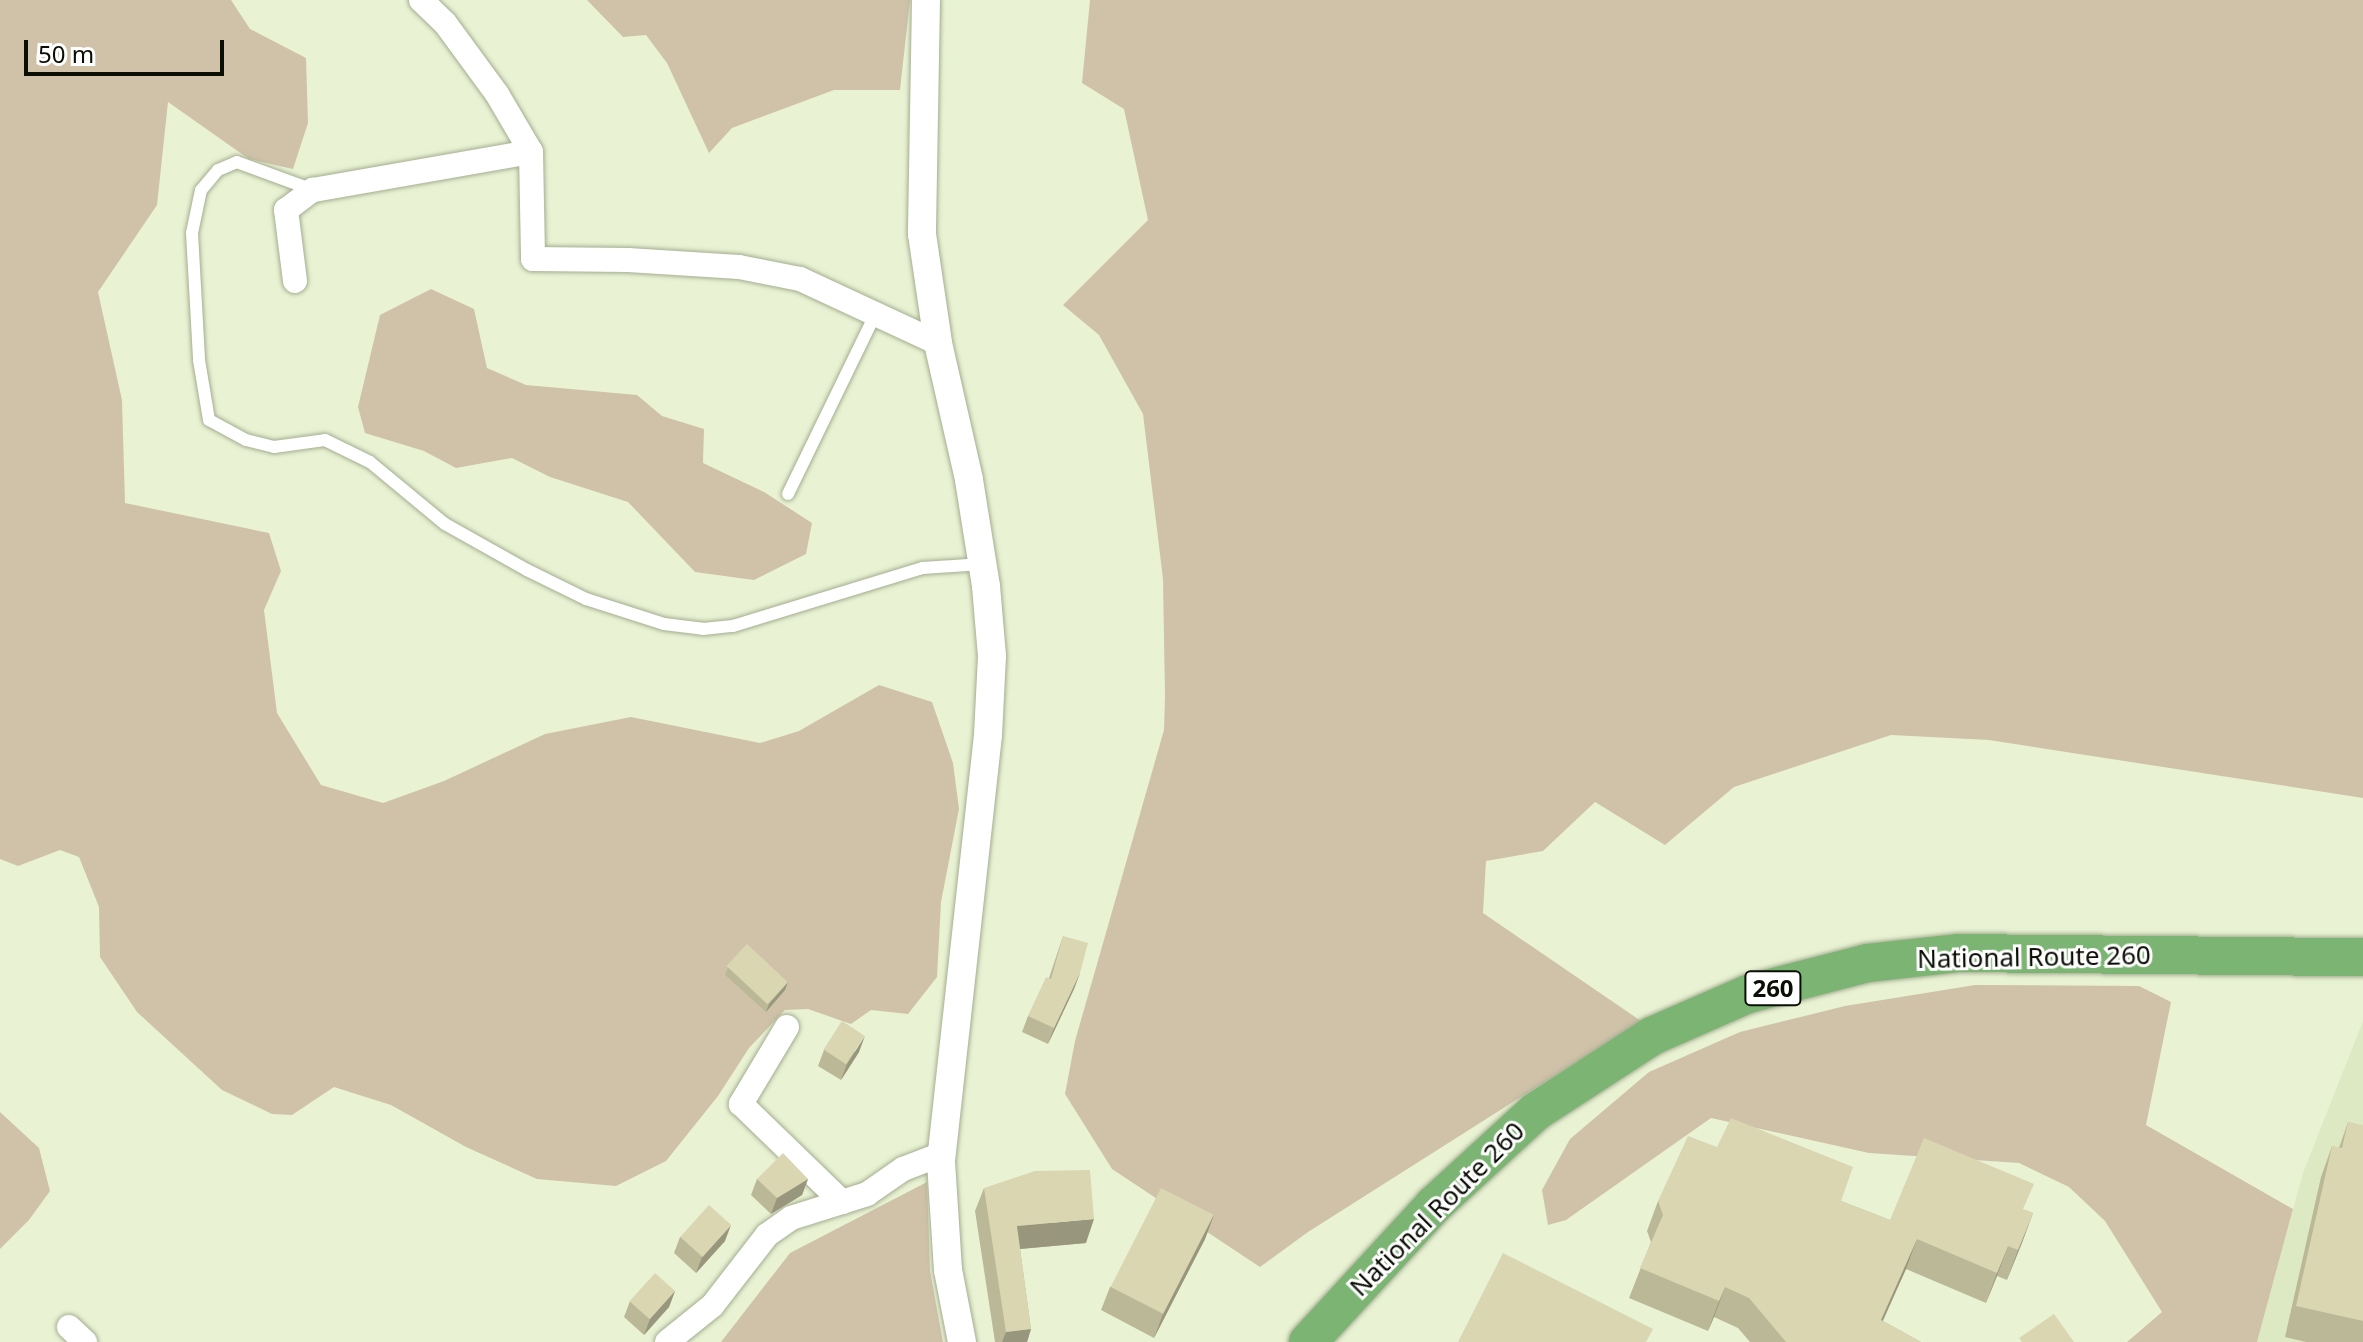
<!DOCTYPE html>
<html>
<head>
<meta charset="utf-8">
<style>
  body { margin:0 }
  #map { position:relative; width:2363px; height:1342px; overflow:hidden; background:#e9f3d4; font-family:"Noto Sans",sans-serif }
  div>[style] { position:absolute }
  .built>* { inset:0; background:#dde9c3 }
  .green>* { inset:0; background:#cfc2a9 }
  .roads { filter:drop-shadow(0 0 2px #a4ad90) drop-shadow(0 0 2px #a4ad90) }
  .service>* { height:12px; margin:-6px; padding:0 6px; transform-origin:6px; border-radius:6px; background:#fff }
  .minor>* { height:24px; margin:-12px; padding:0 12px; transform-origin:12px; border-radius:12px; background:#fff }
  .tertiary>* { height:28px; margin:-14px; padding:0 14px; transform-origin:14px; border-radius:14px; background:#fff }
  .trunk>* { height:38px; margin:-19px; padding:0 19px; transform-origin:19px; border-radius:19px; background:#7cb473 }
  .wall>* { inset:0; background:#bbb898 }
  .shaded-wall>* { inset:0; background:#98967c }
  .building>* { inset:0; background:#d9d6b1; transform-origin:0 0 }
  span { translate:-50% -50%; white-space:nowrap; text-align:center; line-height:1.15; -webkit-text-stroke:6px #fff; paint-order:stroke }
  .shield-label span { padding:2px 6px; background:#fff; border:2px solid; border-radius:6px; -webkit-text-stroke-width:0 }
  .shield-label { font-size:24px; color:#0b0e05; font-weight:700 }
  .street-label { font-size:26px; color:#0b0e05 }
  .scale { position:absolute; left:24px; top:40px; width:200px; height:36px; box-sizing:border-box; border:4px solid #0b0e05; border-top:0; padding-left:10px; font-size:24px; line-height:28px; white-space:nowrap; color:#0b0e05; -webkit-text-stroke:6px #fff; paint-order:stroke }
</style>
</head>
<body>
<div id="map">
  <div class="built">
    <div style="clip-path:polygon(2363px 1021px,2363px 1342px,2257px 1342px,2303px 1173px)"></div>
  </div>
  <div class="green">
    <div style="clip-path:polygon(0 0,231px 0,250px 29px,306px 58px,308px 123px,293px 169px,249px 159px,168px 102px,157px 205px,98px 292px,122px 400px,125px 503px,269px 533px,281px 571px,264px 610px,277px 713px,321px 785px,383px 803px,444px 781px,545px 734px,631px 717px,760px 743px,799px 731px,879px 685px,932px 702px,953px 763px,959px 809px,941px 902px,937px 977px,908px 1014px,871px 1010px,851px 1024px,808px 1009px,785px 1010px,749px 1048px,718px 1096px,666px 1161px,616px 1186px,537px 1179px,466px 1147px,391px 1105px,334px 1087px,292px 1115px,272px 1114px,222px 1090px,137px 1012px,100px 957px,99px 907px,79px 857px,60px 850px,18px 866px,0 859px)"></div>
    <div style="clip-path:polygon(587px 0,910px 0,900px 90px,834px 90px,732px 128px,709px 153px,667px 63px,646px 35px,623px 37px)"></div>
    <div style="clip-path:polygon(1090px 0,2363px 0,2363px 798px,1989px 740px,1891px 735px,1734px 787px,1665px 845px,1595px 802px,1543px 851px,1486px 861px,1483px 913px,1641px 1021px,1308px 1232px,1260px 1267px,1112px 1169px,1065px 1094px,1075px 1041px,1164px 730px,1165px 697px,1163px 579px,1143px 414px,1099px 335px,1063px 305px,1148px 220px,1124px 109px,1082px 83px)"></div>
    <div style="clip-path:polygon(431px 289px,474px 309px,487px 368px,526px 385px,637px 395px,662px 416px,704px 429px,703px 463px,764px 492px,812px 523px,806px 554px,754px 580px,695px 572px,628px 502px,550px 477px,512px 458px,456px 468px,424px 451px,365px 433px,358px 407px,380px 315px)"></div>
    <div style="clip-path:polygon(1975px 985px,2139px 986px,2171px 1002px,2146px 1125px,2293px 1209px,2257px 1342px,2127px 1342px,2162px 1312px,2105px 1221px,2069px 1187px,2019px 1163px,1869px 1153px,1711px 1118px,1566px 1220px,1548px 1225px,1542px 1190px,1570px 1139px,1649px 1072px,1740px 1032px,1845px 1006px)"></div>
    <div style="clip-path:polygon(0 1112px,39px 1148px,50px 1191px,29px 1220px,0 1249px)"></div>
    <div style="clip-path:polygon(927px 1182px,930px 1271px,943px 1342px,721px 1342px,790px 1253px)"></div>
  </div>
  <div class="roads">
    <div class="service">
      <div style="left:313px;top:190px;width:81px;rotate:-159.8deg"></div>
      <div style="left:237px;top:162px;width:21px;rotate:157deg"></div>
      <div style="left:218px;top:170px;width:26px;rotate:130deg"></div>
      <div style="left:201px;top:190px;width:44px;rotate:101.8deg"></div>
      <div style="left:192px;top:233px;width:127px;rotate:86.8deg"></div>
      <div style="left:199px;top:360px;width:61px;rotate:80.5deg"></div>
      <div style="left:209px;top:420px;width:42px;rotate:28.4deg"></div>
      <div style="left:246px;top:440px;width:29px;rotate:14deg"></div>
      <div style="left:274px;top:447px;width:51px;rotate:-7.8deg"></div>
      <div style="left:325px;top:440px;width:50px;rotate:26.1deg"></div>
      <div style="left:370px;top:462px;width:97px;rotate:39.6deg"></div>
      <div style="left:445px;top:524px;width:94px;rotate:29.3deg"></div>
      <div style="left:527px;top:570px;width:66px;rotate:26.2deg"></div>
      <div style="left:586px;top:599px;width:82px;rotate:17.8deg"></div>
      <div style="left:664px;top:624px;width:39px;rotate:7deg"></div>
      <div style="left:703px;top:629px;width:30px;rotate:-6deg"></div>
      <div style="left:733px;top:626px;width:199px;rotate:-17deg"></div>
      <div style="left:923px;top:568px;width:59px;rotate:-3.9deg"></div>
      <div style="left:788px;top:494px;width:201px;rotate:-64.1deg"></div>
    </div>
    <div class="minor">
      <div style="left:421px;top:0;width:33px;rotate:44deg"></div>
      <div style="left:445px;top:23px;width:88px;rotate:53.8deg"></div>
      <div style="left:497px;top:94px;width:67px;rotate:59.6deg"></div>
      <div style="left:531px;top:152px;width:107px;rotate:88.9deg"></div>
      <div style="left:533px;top:259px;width:95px;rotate:0.6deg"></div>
      <div style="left:628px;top:260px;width:111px;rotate:3.6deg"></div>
      <div style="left:739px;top:267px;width:62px;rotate:11.1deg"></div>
      <div style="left:800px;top:279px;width:152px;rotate:24.9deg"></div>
      <div style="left:295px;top:281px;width:72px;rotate:-97.2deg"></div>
      <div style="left:286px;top:210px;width:34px;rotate:-37deg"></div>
      <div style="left:313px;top:190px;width:221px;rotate:-9.9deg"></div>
      <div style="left:787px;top:1027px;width:90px;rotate:120.9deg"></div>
      <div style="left:741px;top:1104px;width:141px;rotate:44.1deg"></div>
      <div style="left:69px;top:1327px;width:22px;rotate:43deg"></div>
      <div style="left:667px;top:1342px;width:58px;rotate:-38.7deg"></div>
      <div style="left:712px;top:1306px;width:90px;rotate:-52.2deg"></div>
      <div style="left:767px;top:1235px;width:29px;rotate:-35deg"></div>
      <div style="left:791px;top:1218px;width:80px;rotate:-17.5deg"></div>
      <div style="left:867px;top:1194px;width:44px;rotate:-34.8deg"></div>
      <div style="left:903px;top:1169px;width:42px;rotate:-21deg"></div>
    </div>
    <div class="tertiary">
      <div style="left:926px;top:0;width:234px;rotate:91deg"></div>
      <div style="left:922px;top:234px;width:110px;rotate:81.6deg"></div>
      <div style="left:938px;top:343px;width:140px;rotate:77.2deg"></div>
      <div style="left:969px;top:480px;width:107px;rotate:80.9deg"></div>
      <div style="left:986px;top:586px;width:70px;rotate:85.1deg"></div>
      <div style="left:992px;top:656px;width:79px;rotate:92.9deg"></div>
      <div style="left:988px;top:735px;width:430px;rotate:96.3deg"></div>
      <div style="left:941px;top:1162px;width:108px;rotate:86.3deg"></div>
      <div style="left:948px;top:1270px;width:73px;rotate:79deg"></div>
    </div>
    <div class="trunk">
      <div style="left:1308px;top:1342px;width:186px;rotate:-47.4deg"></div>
      <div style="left:1434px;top:1205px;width:137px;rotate:-42.6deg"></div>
      <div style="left:1535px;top:1112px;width:140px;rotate:-33deg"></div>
      <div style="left:1652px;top:1036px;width:105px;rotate:-23.6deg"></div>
      <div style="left:1748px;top:994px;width:124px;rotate:-14.5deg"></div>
      <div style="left:1868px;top:963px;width:92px;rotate:-6.3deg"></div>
      <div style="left:1959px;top:953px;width:404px;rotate:0.6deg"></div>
    </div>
  </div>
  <div class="wall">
    <div style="clip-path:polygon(1063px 936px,1080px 973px,1074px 989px,1048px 1044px,1022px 1032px,1028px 1016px,1049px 978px)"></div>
    <div style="clip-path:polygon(728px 967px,788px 982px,785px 990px,766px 1012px,725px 975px)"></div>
    <div style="clip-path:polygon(824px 1050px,859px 1052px,841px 1080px,818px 1066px)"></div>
    <div style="clip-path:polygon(2348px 1122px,2363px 1126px,2363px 1342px,2306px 1342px,2285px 1337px,2321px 1177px,2332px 1146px,2339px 1148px)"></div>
    <div style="clip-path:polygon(757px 1179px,808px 1179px,802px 1195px,771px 1214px,751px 1195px)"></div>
    <div style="clip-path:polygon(984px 1188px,1086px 1243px,1020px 1249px,1031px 1329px,1027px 1342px,995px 1342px,975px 1211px)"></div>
    <div style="clip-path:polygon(1658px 1201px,1841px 1201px,1890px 1220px,2025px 1210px,2033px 1213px,2007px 1280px,1997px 1276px,1986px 1303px,1906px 1269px,1883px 1321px,1921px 1342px,1750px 1342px,1738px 1328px,1714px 1317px,1708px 1331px,1629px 1298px,1651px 1242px,1647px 1231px)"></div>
    <div style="clip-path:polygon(1214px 1215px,1205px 1239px,1154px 1338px,1101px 1310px,1110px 1287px)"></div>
    <div style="clip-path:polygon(680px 1237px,725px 1241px,696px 1273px,674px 1253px)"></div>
    <div style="clip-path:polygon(675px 1291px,669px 1307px,644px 1335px,624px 1317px,630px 1301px)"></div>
  </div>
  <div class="shaded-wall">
    <div style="clip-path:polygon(1080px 973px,1074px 989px,1048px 1044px,1054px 1028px)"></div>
    <div style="clip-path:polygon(788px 982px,785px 990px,766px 1012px,769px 1004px)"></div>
    <div style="clip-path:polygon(865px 1036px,859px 1052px,841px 1080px,847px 1064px)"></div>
    <div style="clip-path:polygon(808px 1179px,802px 1195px,771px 1214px,777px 1198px)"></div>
    <div style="clip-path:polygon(2033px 1213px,2022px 1243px,2007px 1280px,2018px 1250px)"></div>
    <div style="clip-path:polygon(1214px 1215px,1205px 1239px,1154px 1338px,1163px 1314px)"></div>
    <div style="clip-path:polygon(1094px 1219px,1086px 1243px,1009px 1250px,1017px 1226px)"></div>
    <div style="clip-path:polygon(731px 1225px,725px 1241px,696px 1273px,702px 1257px)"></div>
    <div style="clip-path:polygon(1917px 1239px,1906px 1269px,1873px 1342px,1881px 1320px)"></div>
    <div style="clip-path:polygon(2008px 1246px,1997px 1276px,1986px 1303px,1997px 1273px)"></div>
    <div style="clip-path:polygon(1725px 1287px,1714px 1317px,1708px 1331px,1719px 1301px)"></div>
    <div style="clip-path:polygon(675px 1291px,669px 1307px,644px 1335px,650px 1319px)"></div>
    <div style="clip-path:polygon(1031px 1329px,1027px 1342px,1002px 1342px,1006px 1332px)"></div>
  </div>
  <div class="building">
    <div style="clip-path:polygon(1063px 936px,1088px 943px,1080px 973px,1054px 1028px,1028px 1016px,1046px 977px,1051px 979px)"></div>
    <div style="left:747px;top:944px;width:56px;height:30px;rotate:43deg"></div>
    <div style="left:842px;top:1021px;width:27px;height:34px;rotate:33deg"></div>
    <div style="clip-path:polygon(1731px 1118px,1853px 1167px,1841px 1201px,1890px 1220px,1924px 1138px,2034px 1184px,2023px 1209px,2033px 1213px,2018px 1250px,2008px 1246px,1997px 1273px,1917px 1239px,1881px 1320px,1921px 1342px,1786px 1342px,1749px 1298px,1725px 1287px,1719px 1301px,1640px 1268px,1663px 1215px,1658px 1201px,1688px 1136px,1717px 1147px)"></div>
    <div style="clip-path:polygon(2348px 1122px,2363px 1126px,2363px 1321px,2296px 1306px,2332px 1146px,2342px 1148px)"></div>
    <div style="clip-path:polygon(783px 1153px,808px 1179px,777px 1198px,757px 1179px)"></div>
    <div style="clip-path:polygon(1090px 1170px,1094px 1219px,1017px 1226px,1031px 1329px,1006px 1332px,984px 1188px,1035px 1171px)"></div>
    <div style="left:1161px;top:1188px;width:59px;height:111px;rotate:27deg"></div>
    <div style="left:709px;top:1205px;width:30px;height:43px;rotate:42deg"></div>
    <div style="clip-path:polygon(1503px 1253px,1653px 1329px,1646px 1342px,1458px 1342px)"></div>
    <div style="left:655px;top:1273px;width:27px;height:38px;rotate:42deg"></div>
    <div style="clip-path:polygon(2054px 1314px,2074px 1342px,2022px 1342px,2019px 1338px)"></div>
  </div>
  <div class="shield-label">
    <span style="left:1773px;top:988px">260</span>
  </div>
  <div class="street-label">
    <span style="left:2034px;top:957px;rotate:-1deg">National Route 260</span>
    <span style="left:1437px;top:1209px;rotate:-45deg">National Route 260</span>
  </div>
  <div class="scale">50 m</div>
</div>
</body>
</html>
